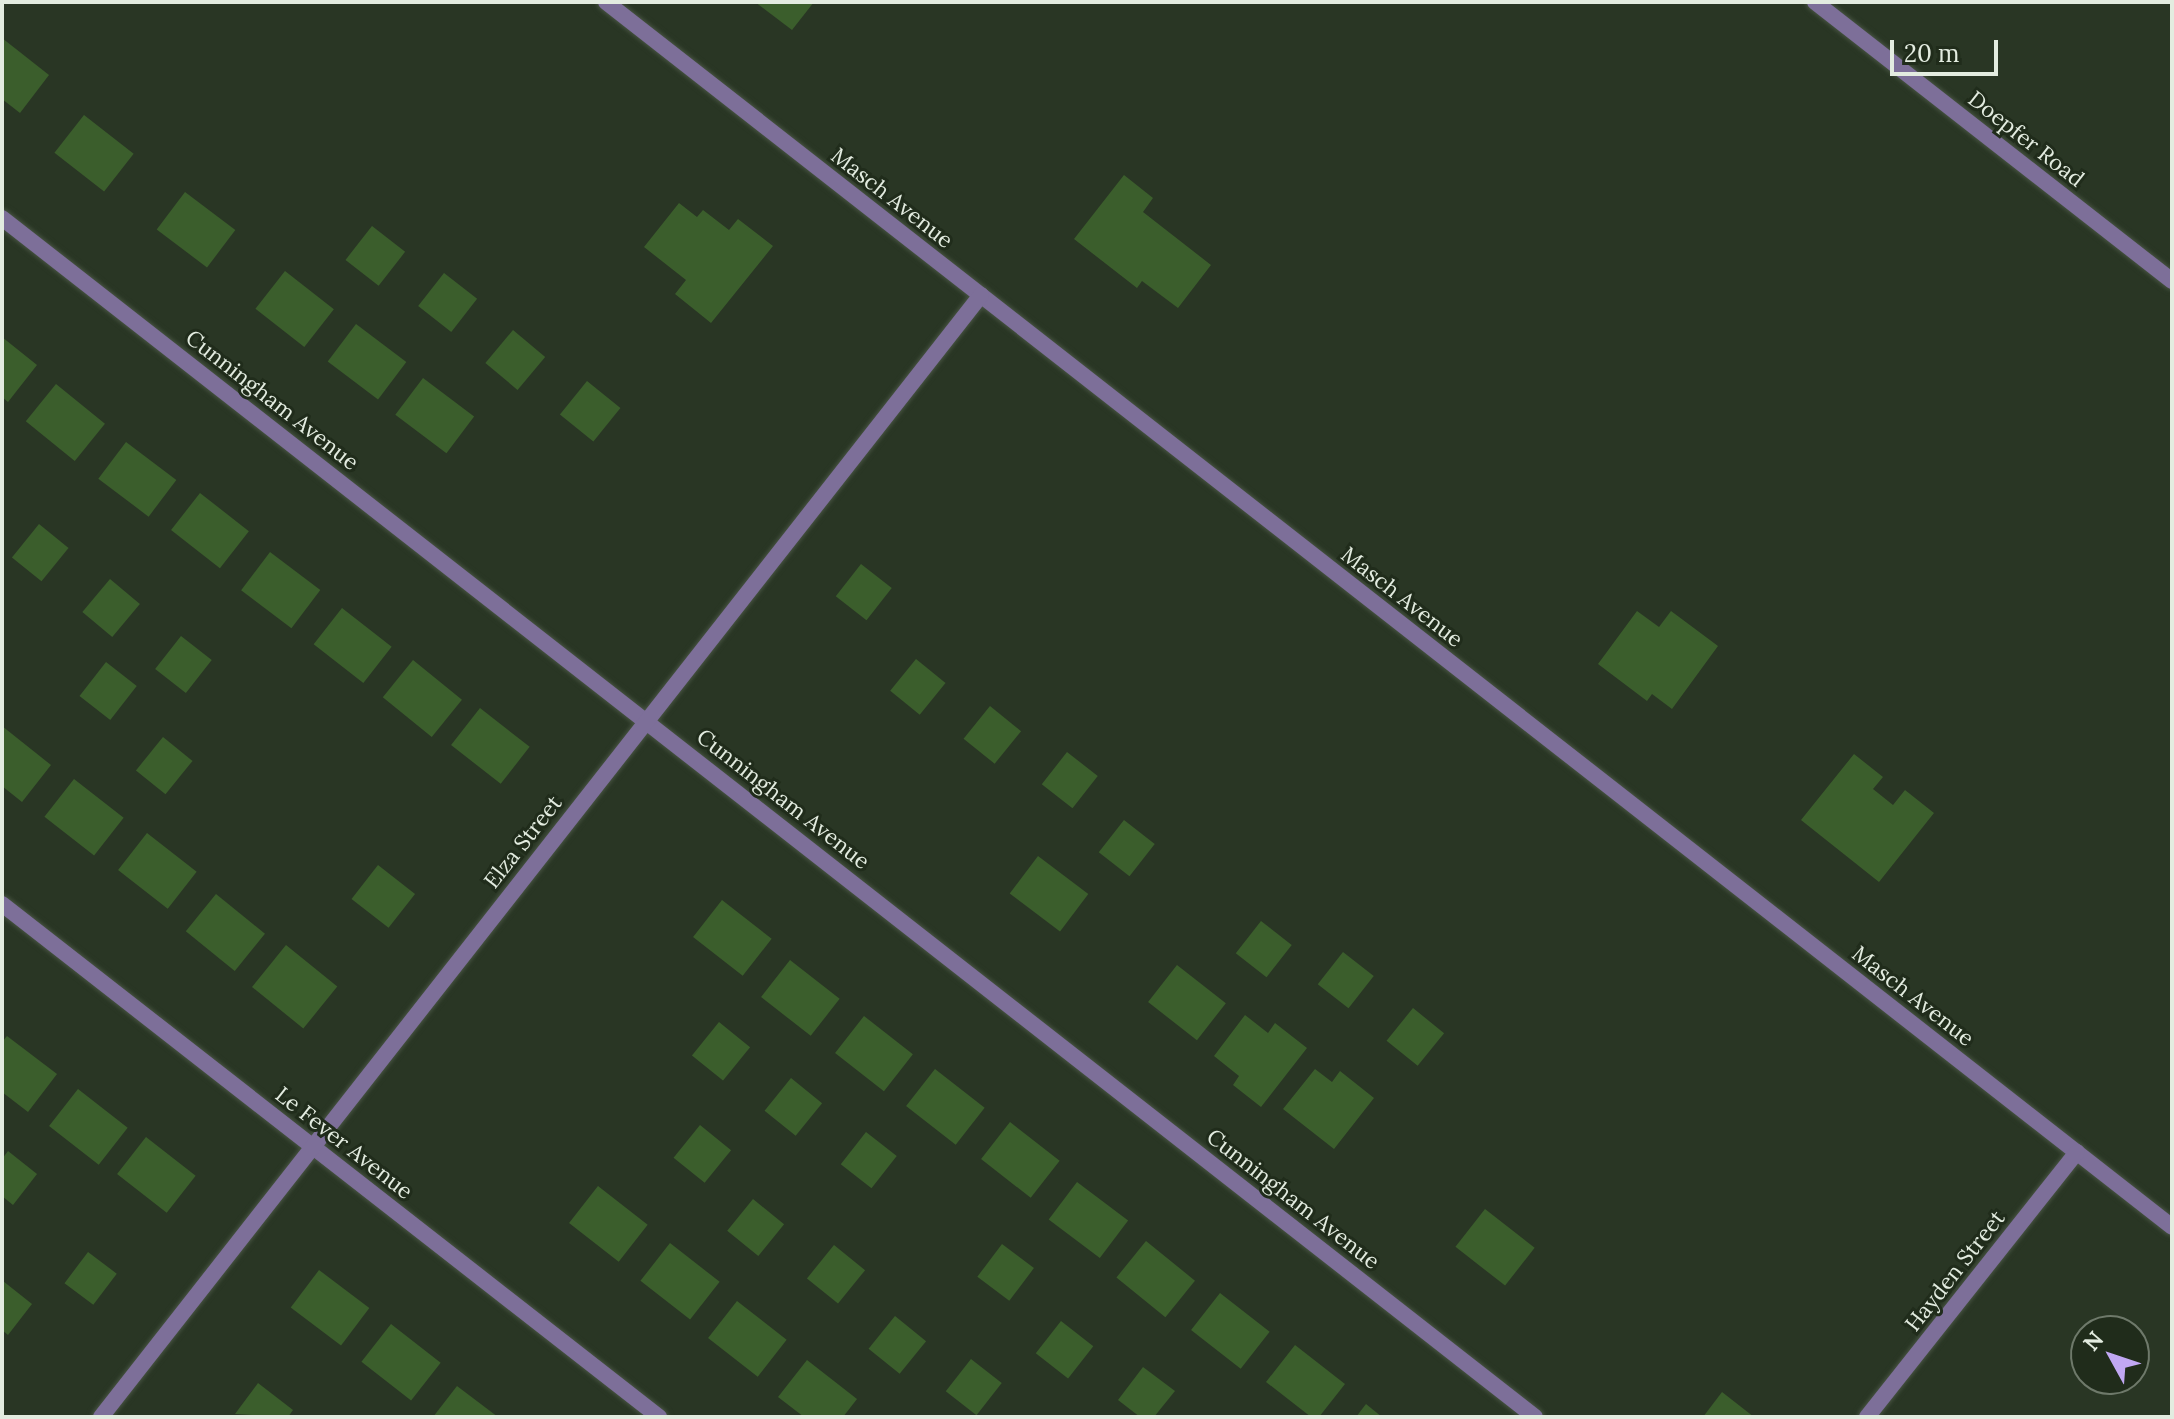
<!DOCTYPE html>
<html>
<head>
<meta charset="utf-8">
<style>
  body { margin:0 }
  #map { position:relative; width:2174px; height:1419px; overflow:hidden; background:#293624; font-family:Lora,serif }
  div>[style] { position:absolute }
  .building>* { inset:0; background:#3b5e2c; transform-origin:0 0 }
  .roads { filter:drop-shadow(0 0 2px #475342) drop-shadow(0 0 2px #475342) }
  .minor>* { height:16px; margin:-8px; padding:0 8px; transform-origin:8px; border-radius:8px; background:#7d6f99 }
  span { translate:-50% -50%; white-space:nowrap; text-align:center; line-height:1.15; -webkit-text-stroke:6px #202c1b; paint-order:stroke }
  .street-label { font-size:22px; color:#e3ece0 }
  .frame { position:absolute; inset:0; border:4px solid #e3ece0; pointer-events:none }
  .north { position:absolute; left:2070px; top:1315px; width:80px; height:80px; box-sizing:border-box; background:#202c1b; border:2px solid #6e796a; border-radius:50%; rotate:310deg; font-size:22px; font-weight:700; line-height:32px; text-align:center; color:#e3ece0 }
  .north::after { content:''; display:block; margin:auto; width:28px; height:36px; background:#c1a8f3; clip-path:polygon(50% 0,100% 100%,50% 72%,0 100%) }
  .scale { position:absolute; left:1890px; top:40px; width:108px; height:36px; box-sizing:border-box; border:4px solid #e3ece0; border-top:0; padding-left:10px; font-size:24px; line-height:28px; white-space:nowrap; color:#e3ece0; -webkit-text-stroke:6px #202c1b; paint-order:stroke }
</style>
</head>
<body>
<div id="map">
  <div class="building">
    <div style="clip-path:polygon(755px 2px,814px 2px,792px 30px)"></div>
    <div style="clip-path:polygon(2px 38px,49px 75px,20px 113px,2px 99px)"></div>
    <div style="left:84px;top:115px;width:63px;height:48px;rotate:38deg"></div>
    <div style="clip-path:polygon(1124px 175px,1153px 198px,1143px 212px,1211px 265px,1178px 308px,1142px 281px,1137px 288px,1074px 239px)"></div>
    <div style="left:185px;top:192px;width:63px;height:47px;rotate:37deg"></div>
    <div style="clip-path:polygon(679px 203px,697px 217px,703px 210px,729px 230px,738px 219px,773px 246px,711px 323px,675px 294px,686px 280px,644px 247px)"></div>
    <div style="left:372px;top:226px;width:42px;height:43px;rotate:38deg"></div>
    <div style="left:285px;top:271px;width:62px;height:48px;rotate:38deg"></div>
    <div style="left:444px;top:273px;width:42px;height:42px;rotate:38deg"></div>
    <div style="left:356px;top:324px;width:63px;height:47px;rotate:37deg"></div>
    <div style="left:513px;top:330px;width:42px;height:43px;rotate:40deg"></div>
    <div style="clip-path:polygon(2px 337px,37px 365px,8px 402px,2px 397px)"></div>
    <div style="left:423px;top:378px;width:64px;height:46px;rotate:37deg"></div>
    <div style="left:587px;top:381px;width:43px;height:43px;rotate:39deg"></div>
    <div style="left:56px;top:384px;width:63px;height:48px;rotate:39deg"></div>
    <div style="left:126px;top:442px;width:63px;height:46px;rotate:37deg"></div>
    <div style="left:200px;top:493px;width:62px;height:47px;rotate:38deg"></div>
    <div style="left:39px;top:524px;width:38px;height:43px;rotate:39deg"></div>
    <div style="left:270px;top:552px;width:63px;height:48px;rotate:37deg"></div>
    <div style="left:861px;top:564px;width:39px;height:41px;rotate:38deg"></div>
    <div style="left:110px;top:579px;width:39px;height:43px;rotate:40deg"></div>
    <div style="left:342px;top:608px;width:63px;height:46px;rotate:38deg"></div>
    <div style="clip-path:polygon(1637px 611px,1659px 627px,1671px 611px,1718px 646px,1672px 709px,1652px 694px,1647px 701px,1598px 664px)"></div>
    <div style="left:181px;top:636px;width:39px;height:42px;rotate:38deg"></div>
    <div style="left:916px;top:659px;width:38px;height:41px;rotate:39deg"></div>
    <div style="left:413px;top:660px;width:63px;height:48px;rotate:39deg"></div>
    <div style="left:106px;top:662px;width:39px;height:43px;rotate:38deg"></div>
    <div style="left:990px;top:706px;width:40px;height:42px;rotate:39deg"></div>
    <div style="left:480px;top:708px;width:63px;height:47px;rotate:38deg"></div>
    <div style="clip-path:polygon(2px 726px,51px 765px,22px 802px,2px 786px)"></div>
    <div style="left:163px;top:737px;width:38px;height:43px;rotate:39deg"></div>
    <div style="left:1067px;top:752px;width:39px;height:41px;rotate:38deg"></div>
    <div style="clip-path:polygon(1854px 754px,1883px 777px,1873px 789px,1893px 805px,1905px 790px,1934px 813px,1879px 882px,1801px 820px)"></div>
    <div style="left:74px;top:779px;width:63px;height:48px;rotate:38deg"></div>
    <div style="left:1124px;top:820px;width:39px;height:41px;rotate:38deg"></div>
    <div style="left:147px;top:833px;width:63px;height:47px;rotate:38deg"></div>
    <div style="left:1038px;top:856px;width:63px;height:47px;rotate:37deg"></div>
    <div style="left:378px;top:865px;width:47px;height:43px;rotate:38deg"></div>
    <div style="left:216px;top:894px;width:63px;height:48px;rotate:39deg"></div>
    <div style="left:722px;top:900px;width:63px;height:47px;rotate:38deg"></div>
    <div style="left:1261px;top:921px;width:39px;height:41px;rotate:38deg"></div>
    <div style="left:286px;top:945px;width:66px;height:54px;rotate:39deg"></div>
    <div style="left:1343px;top:952px;width:39px;height:41px;rotate:38deg"></div>
    <div style="left:790px;top:960px;width:63px;height:47px;rotate:38deg"></div>
    <div style="left:1177px;top:965px;width:62px;height:47px;rotate:38deg"></div>
    <div style="left:1413px;top:1008px;width:40px;height:42px;rotate:39deg"></div>
    <div style="clip-path:polygon(1245px 1015px,1268px 1033px,1275px 1023px,1307px 1048px,1261px 1107px,1233px 1085px,1239px 1076px,1214px 1056px)"></div>
    <div style="left:864px;top:1016px;width:62px;height:47px;rotate:38deg"></div>
    <div style="left:719px;top:1022px;width:40px;height:43px;rotate:39deg"></div>
    <div style="clip-path:polygon(7px 1036px,57px 1074px,28px 1112px,2px 1092px,2px 1042px)"></div>
    <div style="left:935px;top:1069px;width:63px;height:47px;rotate:38deg"></div>
    <div style="clip-path:polygon(1315px 1069px,1332px 1082px,1340px 1071px,1374px 1098px,1334px 1149px,1283px 1109px)"></div>
    <div style="left:791px;top:1078px;width:40px;height:42px;rotate:39deg"></div>
    <div style="left:78px;top:1089px;width:63px;height:47px;rotate:38deg"></div>
    <div style="left:1010px;top:1122px;width:63px;height:47px;rotate:38deg"></div>
    <div style="left:700px;top:1125px;width:40px;height:42px;rotate:39deg"></div>
    <div style="left:866px;top:1132px;width:39px;height:41px;rotate:38deg"></div>
    <div style="left:146px;top:1137px;width:63px;height:47px;rotate:38deg"></div>
    <div style="clip-path:polygon(8px 1151px,37px 1174px,13px 1205px,2px 1196px,2px 1159px)"></div>
    <div style="left:1077px;top:1182px;width:64px;height:47px;rotate:37deg"></div>
    <div style="left:598px;top:1186px;width:63px;height:47px;rotate:38deg"></div>
    <div style="left:753px;top:1199px;width:40px;height:41px;rotate:39deg"></div>
    <div style="left:1485px;top:1209px;width:63px;height:48px;rotate:38deg"></div>
    <div style="left:1146px;top:1241px;width:63px;height:47px;rotate:39deg"></div>
    <div style="left:670px;top:1243px;width:63px;height:48px;rotate:38deg"></div>
    <div style="left:1002px;top:1244px;width:40px;height:41px;rotate:37deg"></div>
    <div style="left:834px;top:1245px;width:40px;height:43px;rotate:39deg"></div>
    <div style="left:88px;top:1252px;width:36px;height:39px;rotate:37deg"></div>
    <div style="left:319px;top:1270px;width:63px;height:47px;rotate:37deg"></div>
    <div style="clip-path:polygon(3px 1281px,32px 1304px,8px 1335px,2px 1330px)"></div>
    <div style="left:1220px;top:1293px;width:63px;height:47px;rotate:38deg"></div>
    <div style="left:737px;top:1301px;width:63px;height:47px;rotate:38deg"></div>
    <div style="left:895px;top:1316px;width:40px;height:42px;rotate:39deg"></div>
    <div style="left:1061px;top:1321px;width:41px;height:41px;rotate:38deg"></div>
    <div style="left:391px;top:1324px;width:63px;height:48px;rotate:38deg"></div>
    <div style="clip-path:polygon(1295px 1345px,1345px 1384px,1319px 1417px,1311px 1417px,1266px 1382px)"></div>
    <div style="left:971px;top:1359px;width:39px;height:41px;rotate:38deg"></div>
    <div style="clip-path:polygon(807px 1360px,857px 1399px,843px 1417px,804px 1417px,778px 1397px)"></div>
    <div style="clip-path:polygon(1143px 1367px,1175px 1391px,1154px 1417px,1140px 1417px,1118px 1400px)"></div>
    <div style="clip-path:polygon(258px 1383px,293px 1410px,288px 1417px,235px 1414px)"></div>
    <div style="clip-path:polygon(457px 1386px,498px 1417px,433px 1417px)"></div>
    <div style="clip-path:polygon(1722px 1392px,1754px 1417px,1703px 1417px)"></div>
    <div style="clip-path:polygon(1366px 1404px,1382px 1417px,1356px 1417px)"></div>
  </div>
  <div class="roads">
    <div class="minor">
      <div style="left:606px;top:2px;width:1988px;rotate:38.03deg"></div>
      <div style="left:1815px;top:2px;width:453px;rotate:38deg"></div>
      <div style="left:2px;top:218px;width:1946px;rotate:38.03deg"></div>
      <div style="left:2px;top:904px;width:834px;rotate:37.98deg"></div>
      <div style="left:101px;top:1417px;width:1426px;rotate:-51.89deg"></div>
      <div style="left:1867px;top:1417px;width:338px;rotate:-51.6deg"></div>
    </div>
  </div>
  <div class="street-label">
    <span style="left:2026px;top:139px;rotate:38deg">Doepfer Road</span>
    <span style="left:892px;top:198px;rotate:38deg">Masch Avenue</span>
    <span style="left:272px;top:400px;rotate:38deg">Cunningham Avenue</span>
    <span style="left:1402px;top:597px;rotate:38deg">Masch Avenue</span>
    <span style="left:783px;top:799px;rotate:38deg">Cunningham Avenue</span>
    <span style="left:523px;top:842px;rotate:-52deg">Elza Street</span>
    <span style="left:1913px;top:996px;rotate:38deg">Masch Avenue</span>
    <span style="left:344px;top:1143px;rotate:38deg">Le Fever Avenue</span>
    <span style="left:1293px;top:1199px;rotate:38deg">Cunningham Avenue</span>
    <span style="left:1955px;top:1271px;rotate:-52deg">Hayden Street</span>
  </div>
  <div class="frame"></div>
  <div class="north">N</div>
  <div class="scale">20 m</div>
</div>
</body>
</html>
